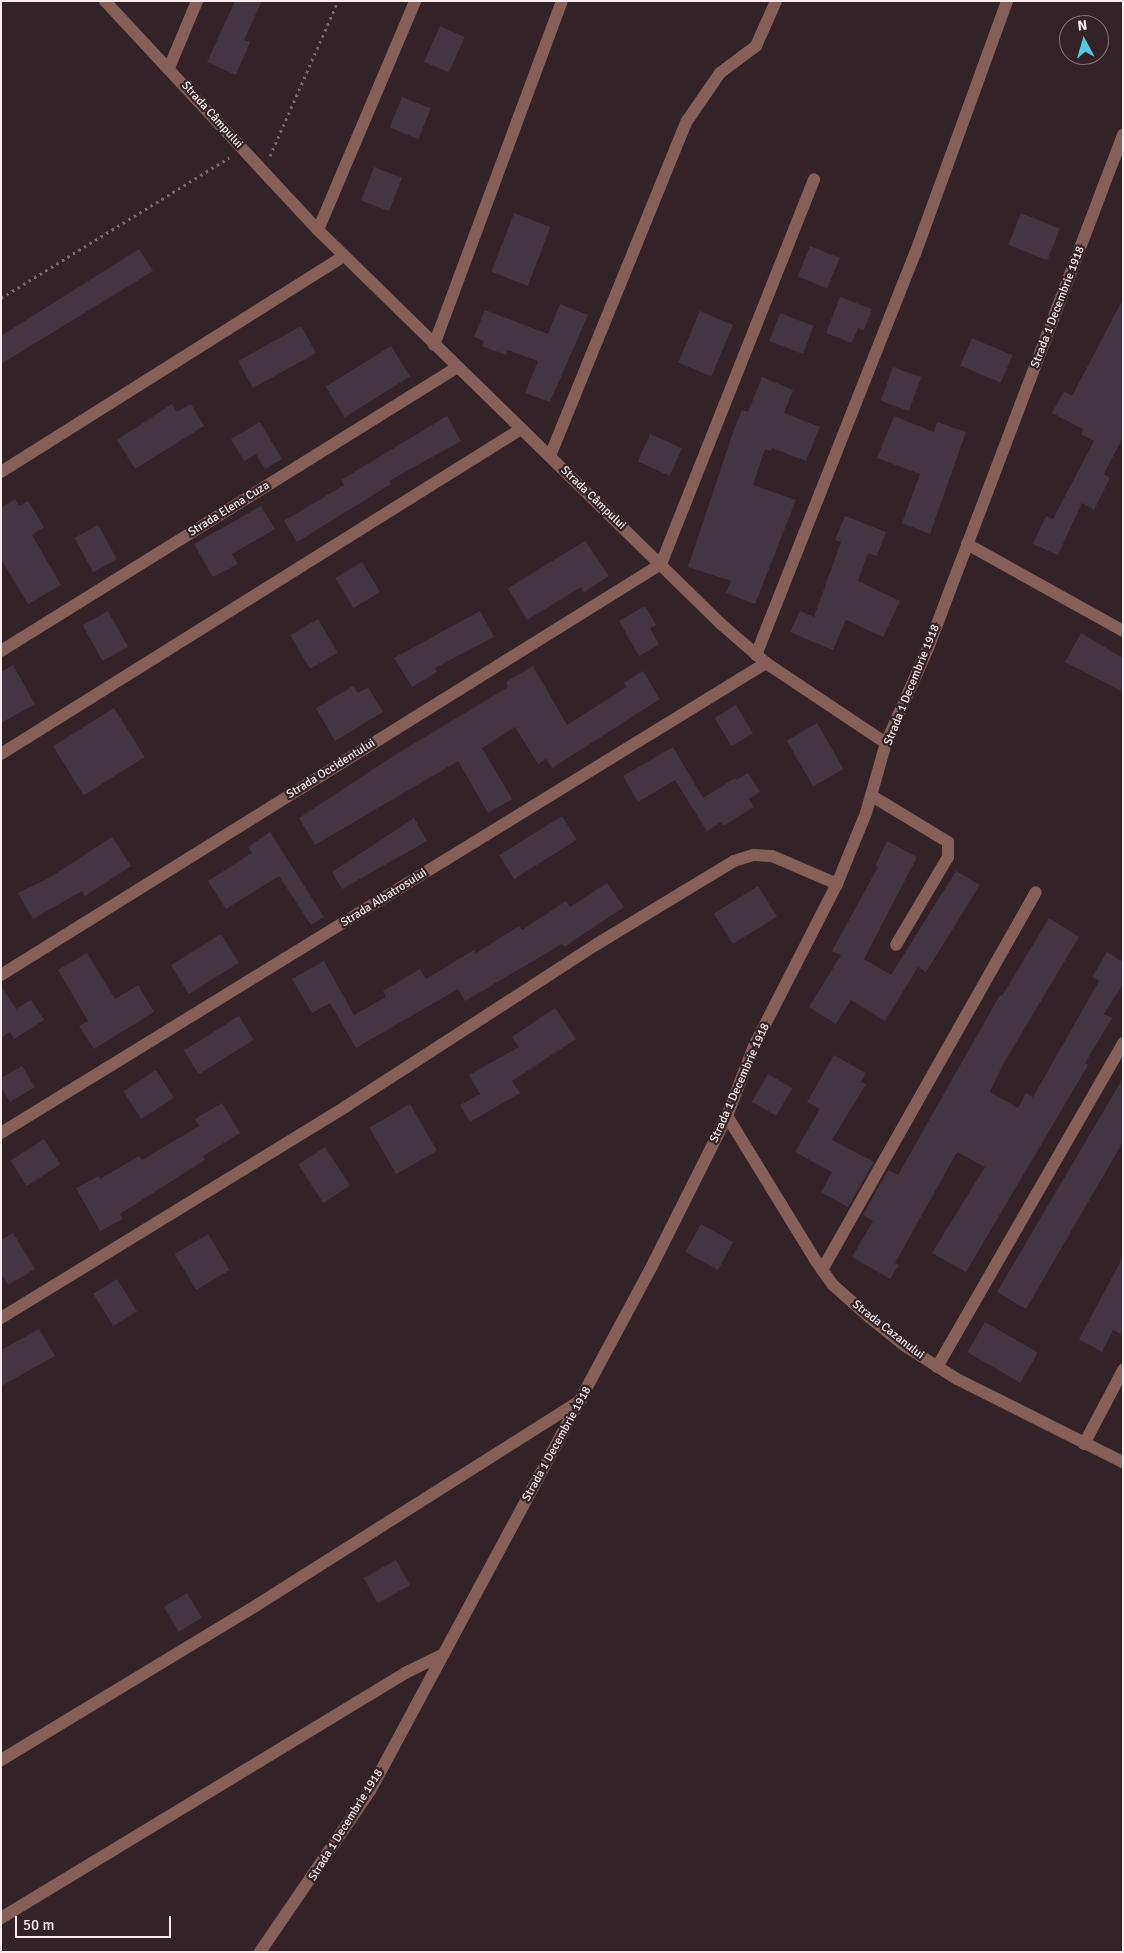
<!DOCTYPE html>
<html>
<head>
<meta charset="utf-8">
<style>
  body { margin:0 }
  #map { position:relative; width:1124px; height:1953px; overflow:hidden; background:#332227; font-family:Signika,sans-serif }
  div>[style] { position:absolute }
  .building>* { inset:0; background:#433541; transform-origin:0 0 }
  .path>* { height:3px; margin-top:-1.5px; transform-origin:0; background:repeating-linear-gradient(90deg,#77686d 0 2.5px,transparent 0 6.5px) }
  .street>* { height:12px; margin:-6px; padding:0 6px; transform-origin:6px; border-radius:6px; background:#875f59 }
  span { translate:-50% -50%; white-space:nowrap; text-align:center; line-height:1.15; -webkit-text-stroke:4.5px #332227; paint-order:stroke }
  .street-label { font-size:12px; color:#f7ebee }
  .frame { position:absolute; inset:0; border:2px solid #f7ebee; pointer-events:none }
  .north { position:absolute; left:1059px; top:15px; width:50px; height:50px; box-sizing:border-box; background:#332227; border:1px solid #817277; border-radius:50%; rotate:354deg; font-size:14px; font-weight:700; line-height:20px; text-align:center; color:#f7ebee }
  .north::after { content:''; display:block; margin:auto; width:18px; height:22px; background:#54cade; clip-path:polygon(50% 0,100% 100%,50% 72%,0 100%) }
  .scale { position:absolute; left:15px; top:1916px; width:156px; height:22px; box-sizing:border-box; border:2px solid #f7ebee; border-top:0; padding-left:6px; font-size:15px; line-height:18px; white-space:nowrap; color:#f7ebee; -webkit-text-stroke:4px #332227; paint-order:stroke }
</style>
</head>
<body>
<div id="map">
  <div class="building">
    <div style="clip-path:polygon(235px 1px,262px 1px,244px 40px,250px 42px,236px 75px,207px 62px)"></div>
    <div style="left:440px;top:26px;width:27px;height:39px;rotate:24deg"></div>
    <div style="left:402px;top:97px;width:31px;height:33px;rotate:22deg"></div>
    <div style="left:374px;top:167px;width:30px;height:36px;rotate:21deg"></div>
    <div style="left:514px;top:213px;width:39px;height:63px;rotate:21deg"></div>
    <div style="left:1021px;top:213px;width:42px;height:34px;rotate:22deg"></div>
    <div style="left:810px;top:246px;width:32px;height:33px;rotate:22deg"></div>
    <div style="clip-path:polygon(139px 249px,153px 271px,1px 364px,1px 336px)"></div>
    <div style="clip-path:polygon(840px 297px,872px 309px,864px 330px,858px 328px,852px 343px,826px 333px)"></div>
    <div style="clip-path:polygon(1123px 299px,1123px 437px,1104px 474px,1110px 478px,1094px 510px,1082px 503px,1058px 555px,1033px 544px,1046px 516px,1053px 519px,1094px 441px,1081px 434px,1083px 429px,1052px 413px,1064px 391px,1072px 396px)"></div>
    <div style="clip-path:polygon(560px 304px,588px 315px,550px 402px,525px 393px,538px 361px,507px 350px,506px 355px,482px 346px,484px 341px,474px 337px,485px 310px,548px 334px)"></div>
    <div style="left:700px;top:311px;width:36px;height:56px;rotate:23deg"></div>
    <div style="left:780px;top:313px;width:36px;height:30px;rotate:21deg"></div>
    <div style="left:301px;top:326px;width:31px;height:72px;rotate:61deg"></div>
    <div style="left:972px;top:338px;width:44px;height:30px;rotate:23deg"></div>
    <div style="left:391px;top:346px;width:36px;height:77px;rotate:58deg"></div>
    <div style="left:893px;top:367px;width:30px;height:36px;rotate:20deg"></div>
    <div style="clip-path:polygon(762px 377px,793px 390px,784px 413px,820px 427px,806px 461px,772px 448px,771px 451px,765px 449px,753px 485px,796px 500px,755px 604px,726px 593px,731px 581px,688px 567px,732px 435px,742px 410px,748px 412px)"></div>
    <div style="clip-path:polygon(172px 404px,177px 412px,191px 404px,204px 426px,135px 469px,117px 440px)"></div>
    <div style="clip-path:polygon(447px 416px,461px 441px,389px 481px,391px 484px,297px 542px,284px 521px,344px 485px,341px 480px)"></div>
    <div style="clip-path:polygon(894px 416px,934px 432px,937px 422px,966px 432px,930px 534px,902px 523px,920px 474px,877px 458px)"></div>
    <div style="clip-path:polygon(260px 422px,282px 459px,265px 469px,256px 454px,244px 461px,231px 439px)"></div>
    <div style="left:650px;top:434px;width:35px;height:30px;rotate:24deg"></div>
    <div style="clip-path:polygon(15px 499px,19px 506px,28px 501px,44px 527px,32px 535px,61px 585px,28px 604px,1px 559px,1px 508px)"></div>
    <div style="clip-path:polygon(261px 506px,275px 529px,232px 554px,238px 564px,213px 577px,194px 544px)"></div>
    <div style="clip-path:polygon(845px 516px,886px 532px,877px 556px,868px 553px,858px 581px,900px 601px,883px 637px,846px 620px,833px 650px,790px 632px,800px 611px,814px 617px,841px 542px,835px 540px)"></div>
    <div style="left:98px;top:525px;width:39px;height:27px;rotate:61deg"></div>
    <div style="clip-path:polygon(585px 541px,609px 576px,584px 592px,581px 587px,527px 620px,508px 588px)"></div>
    <div style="left:362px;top:562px;width:35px;height:31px;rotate:59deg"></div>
    <div style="clip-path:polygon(645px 606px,656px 625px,650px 628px,659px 645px,639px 656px,619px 621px)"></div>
    <div style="left:108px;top:611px;width:41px;height:29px;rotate:61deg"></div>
    <div style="clip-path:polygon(480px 611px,494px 637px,435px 668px,437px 672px,412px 687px,394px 658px)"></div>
    <div style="left:318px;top:619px;width:39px;height:32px;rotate:60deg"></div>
    <div style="clip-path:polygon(1081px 633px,1123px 658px,1123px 692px,1065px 662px)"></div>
    <div style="clip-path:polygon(13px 665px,35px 704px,1px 723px,1px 672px)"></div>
    <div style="clip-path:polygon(533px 666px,567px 725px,627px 687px,624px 683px,643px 671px,660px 699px,552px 768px,546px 759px,538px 764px,515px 727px,482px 748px,512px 799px,488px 813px,458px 761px,315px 845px,299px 818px,395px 755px,508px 687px,506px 682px)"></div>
    <div style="clip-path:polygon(353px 686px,358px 693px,368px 687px,383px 712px,335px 741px,316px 708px)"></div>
    <div style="left:736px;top:705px;width:33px;height:25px;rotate:59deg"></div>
    <div style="left:114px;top:708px;width:58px;height:72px;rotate:58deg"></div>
    <div style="left:817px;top:723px;width:53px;height:35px;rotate:60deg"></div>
    <div style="clip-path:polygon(673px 747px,703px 798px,735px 778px,737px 780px,748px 773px,760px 792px,749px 799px,754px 807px,723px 826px,721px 822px,707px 831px,675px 780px,638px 802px,623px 776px)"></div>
    <div style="left:562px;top:816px;width:28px;height:74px;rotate:58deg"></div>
    <div style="clip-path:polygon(414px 818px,427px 841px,342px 889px,332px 872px)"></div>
    <div style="clip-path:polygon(270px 832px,324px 917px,311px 925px,279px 876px,226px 909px,208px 881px,252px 853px,248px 847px)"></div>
    <div style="clip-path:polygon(112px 837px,131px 866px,85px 896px,82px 891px,33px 919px,18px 893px,49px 878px)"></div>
    <div style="clip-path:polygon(887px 841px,917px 857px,864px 959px,891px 975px,956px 871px,980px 885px,926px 972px,918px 967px,885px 1021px,851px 1000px,836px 1024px,809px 1007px,841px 955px,832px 951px,878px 867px,875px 866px)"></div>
    <div style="clip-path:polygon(607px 883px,624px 907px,564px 947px,562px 944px,465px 1001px,458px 989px,356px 1048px,330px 1003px,312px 1013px,292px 979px,324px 961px,354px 1015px,386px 997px,383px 991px,420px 969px,426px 979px,474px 950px,476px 953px,519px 926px,522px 930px,566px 901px,570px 907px)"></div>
    <div style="left:758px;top:886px;width:36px;height:52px;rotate:58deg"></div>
    <div style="clip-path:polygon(1049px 918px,1079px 937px,1002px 1066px,990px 1092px,1018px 1108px,1026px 1093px,1033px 1097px,1099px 981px,1092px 977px,1107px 952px,1123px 962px,1123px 984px,1104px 1014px,1112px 1018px,1085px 1063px,1088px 1065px,966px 1272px,932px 1253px,985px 1167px,957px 1152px,895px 1263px,899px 1265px,890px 1279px,852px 1257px,873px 1221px,863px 1215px,888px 1170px,898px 1175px,1000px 995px,1002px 996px)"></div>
    <div style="left:221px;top:934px;width:34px;height:59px;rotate:58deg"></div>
    <div style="clip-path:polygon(87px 953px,115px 999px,138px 985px,154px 1012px,94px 1049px,79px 1026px,88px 1021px,58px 970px)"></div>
    <div style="clip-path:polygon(1px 986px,16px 1009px,31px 1000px,44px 1020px,14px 1039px,10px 1032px,1px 1038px)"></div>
    <div style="clip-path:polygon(555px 1008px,576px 1039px,512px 1081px,520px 1093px,470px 1122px,460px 1105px,480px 1094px,469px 1075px,519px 1047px,512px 1037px)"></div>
    <div style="left:239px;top:1016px;width:28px;height:65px;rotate:58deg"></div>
    <div style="clip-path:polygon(834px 1055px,866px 1073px,861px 1082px,866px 1084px,832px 1140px,874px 1162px,848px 1207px,821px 1192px,832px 1172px,795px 1152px,820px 1109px,807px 1102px)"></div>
    <div style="clip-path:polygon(22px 1066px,35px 1087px,10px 1102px,1px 1087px,1px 1078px)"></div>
    <div style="left:156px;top:1070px;width:33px;height:39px;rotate:57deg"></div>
    <div style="left:768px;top:1074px;width:28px;height:32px;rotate:30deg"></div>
    <div style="clip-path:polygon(1123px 1078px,1123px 1142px,1026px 1309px,997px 1292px)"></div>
    <div style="clip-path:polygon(222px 1103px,240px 1133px,203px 1156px,205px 1160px,120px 1214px,123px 1219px,100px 1231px,76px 1188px,99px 1176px,100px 1179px,139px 1156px,142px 1160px,199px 1126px,195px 1119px)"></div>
    <div style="left:410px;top:1104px;width:54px;height:47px;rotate:60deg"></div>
    <div style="left:44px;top:1139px;width:30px;height:40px;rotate:57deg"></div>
    <div style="left:325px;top:1147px;width:46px;height:32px;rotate:57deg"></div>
    <div style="left:701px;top:1224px;width:37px;height:32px;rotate:29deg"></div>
    <div style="clip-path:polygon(13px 1233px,35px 1269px,8px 1285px,1px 1273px,1px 1240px)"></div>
    <div style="left:208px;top:1234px;width:42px;height:39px;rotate:59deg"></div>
    <div style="clip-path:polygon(1123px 1257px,1123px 1335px,1113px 1330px,1102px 1352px,1079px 1339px)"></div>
    <div style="left:117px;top:1279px;width:38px;height:28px;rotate:58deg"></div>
    <div style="left:985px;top:1322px;width:61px;height:35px;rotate:30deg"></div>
    <div style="clip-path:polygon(39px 1329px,55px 1356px,1px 1386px,1px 1350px)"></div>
    <div style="left:396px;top:1560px;width:29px;height:37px;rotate:61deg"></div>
    <div style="left:187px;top:1593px;width:29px;height:27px;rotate:59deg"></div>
  </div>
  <div class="path">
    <div style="left:270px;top:156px;width:169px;rotate:-66.3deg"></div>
    <div style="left:1px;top:298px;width:268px;rotate:-31.6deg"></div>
  </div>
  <div class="street">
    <div style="left:105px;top:1px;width:313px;rotate:47.1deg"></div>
    <div style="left:318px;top:230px;width:564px;rotate:44.35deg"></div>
    <div style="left:721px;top:624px;width:60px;rotate:40.9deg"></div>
    <div style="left:766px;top:663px;width:144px;rotate:33.7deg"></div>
    <div style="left:169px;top:68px;width:73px;rotate:-67.3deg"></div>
    <div style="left:318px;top:230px;width:249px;rotate:-67deg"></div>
    <div style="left:434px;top:345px;width:367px;rotate:-69.6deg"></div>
    <div style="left:550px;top:456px;width:362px;rotate:-67.8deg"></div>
    <div style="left:687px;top:121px;width:58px;rotate:-55.5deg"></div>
    <div style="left:720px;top:73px;width:45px;rotate:-36.9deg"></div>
    <div style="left:756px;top:46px;width:49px;rotate:-66deg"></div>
    <div style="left:1px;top:472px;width:405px;rotate:-32.2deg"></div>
    <div style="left:967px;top:544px;width:179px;rotate:29.1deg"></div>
    <div style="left:1px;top:651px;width:536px;rotate:-31.88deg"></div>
    <div style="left:756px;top:655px;width:431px;rotate:-68.4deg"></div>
    <div style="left:915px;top:254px;width:269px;rotate:-70deg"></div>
    <div style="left:1px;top:754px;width:613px;rotate:-32.01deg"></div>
    <div style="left:872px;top:796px;width:89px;rotate:31.2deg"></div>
    <div style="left:948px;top:842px;width:15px;rotate:90deg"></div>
    <div style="left:948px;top:857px;width:102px;rotate:120.6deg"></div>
    <div style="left:1px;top:975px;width:778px;rotate:-31.91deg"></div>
    <div style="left:661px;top:564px;width:414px;rotate:-68.3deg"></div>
    <div style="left:727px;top:1116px;width:170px;rotate:58.5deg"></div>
    <div style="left:816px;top:1261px;width:29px;rotate:55deg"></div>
    <div style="left:833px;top:1285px;width:47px;rotate:41.5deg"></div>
    <div style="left:868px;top:1316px;width:48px;rotate:39deg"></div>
    <div style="left:905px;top:1346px;width:62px;rotate:32.4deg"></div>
    <div style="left:957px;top:1379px;width:186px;rotate:26.6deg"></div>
    <div style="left:1px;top:1133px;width:898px;rotate:-31.57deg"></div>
    <div style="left:822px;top:1270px;width:434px;rotate:-60.5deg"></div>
    <div style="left:1px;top:1318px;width:404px;rotate:-31.5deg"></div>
    <div style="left:345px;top:1107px;width:300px;rotate:-32.9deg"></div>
    <div style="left:597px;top:944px;width:160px;rotate:-31.2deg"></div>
    <div style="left:734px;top:861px;width:21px;rotate:-17deg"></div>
    <div style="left:754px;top:855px;width:18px;rotate:3deg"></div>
    <div style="left:772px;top:856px;width:71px;rotate:23.3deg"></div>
    <div style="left:937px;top:1367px;width:374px;rotate:-60.1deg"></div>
    <div style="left:1084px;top:1444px;width:84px;rotate:-62.2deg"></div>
    <div style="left:1px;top:1760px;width:290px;rotate:-31.2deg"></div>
    <div style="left:249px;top:1610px;width:393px;rotate:-32.3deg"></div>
    <div style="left:1px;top:1918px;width:472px;rotate:-31.2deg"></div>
    <div style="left:405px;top:1673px;width:43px;rotate:-26deg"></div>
    <div style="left:260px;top:1952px;width:195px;rotate:-55.7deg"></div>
    <div style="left:370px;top:1791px;width:596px;rotate:-61.76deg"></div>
    <div style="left:652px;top:1266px;width:168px;rotate:-63.4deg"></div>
    <div style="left:727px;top:1116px;width:75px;rotate:-68.9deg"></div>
    <div style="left:754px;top:1046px;width:182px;rotate:-62.9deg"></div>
    <div style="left:837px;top:884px;width:77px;rotate:-67.8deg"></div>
    <div style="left:866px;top:813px;width:73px;rotate:-74.1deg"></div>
    <div style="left:886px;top:743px;width:104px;rotate:-66.1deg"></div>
    <div style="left:928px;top:648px;width:549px;rotate:-69.19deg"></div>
  </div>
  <div class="street-label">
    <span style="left:212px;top:115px;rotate:48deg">Strada Câmpului</span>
    <span style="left:1058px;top:307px;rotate:-69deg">Strada 1 Decembrie 1918</span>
    <span style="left:593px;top:498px;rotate:44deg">Strada Câmpului</span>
    <span style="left:229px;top:509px;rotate:-32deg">Strada Elena Cuza</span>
    <span style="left:912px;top:685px;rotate:-68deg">Strada 1 Decembrie 1918</span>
    <span style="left:331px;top:769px;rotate:-32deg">Strada Occidentului</span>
    <span style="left:384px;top:898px;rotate:-32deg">Strada Albatrosului</span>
    <span style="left:740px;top:1083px;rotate:-66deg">Strada 1 Decembrie 1918</span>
    <span style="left:888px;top:1330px;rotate:38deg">Strada Cazanului</span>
    <span style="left:557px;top:1444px;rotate:-61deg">Strada 1 Decembrie 1918</span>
    <span style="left:346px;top:1825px;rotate:-58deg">Strada 1 Decembrie 1918</span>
  </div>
  <div class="frame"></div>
  <div class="north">N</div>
  <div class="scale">50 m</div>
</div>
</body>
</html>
